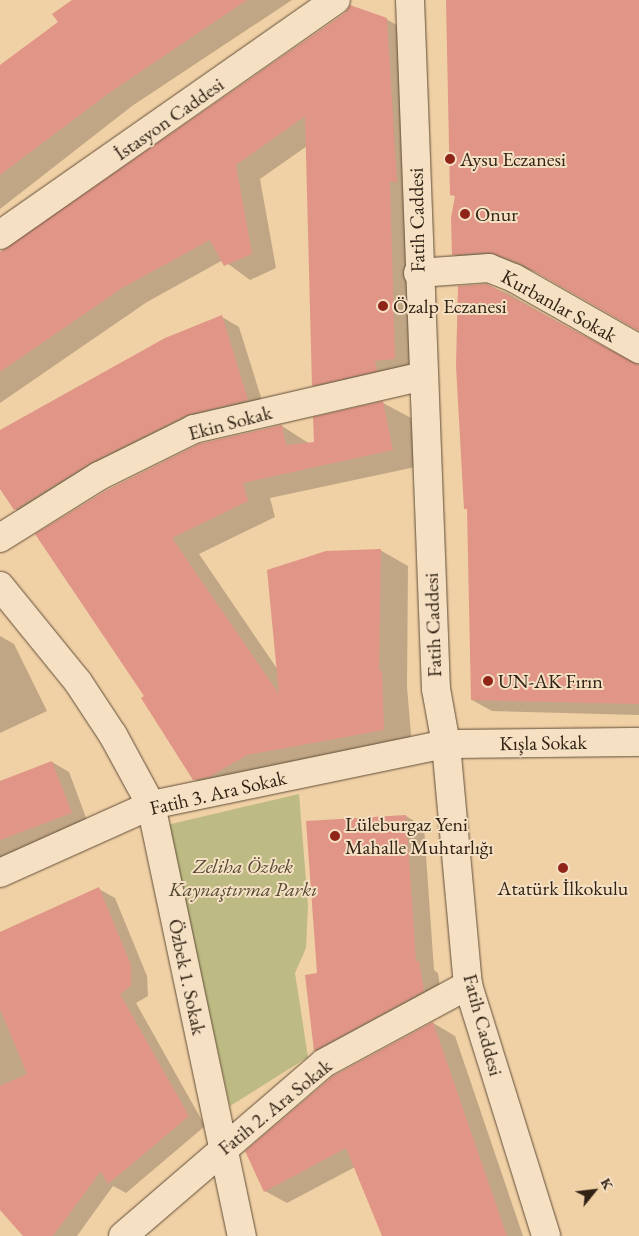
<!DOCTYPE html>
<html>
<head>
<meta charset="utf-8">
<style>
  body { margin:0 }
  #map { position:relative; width:639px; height:1236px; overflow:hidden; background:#f0d0a5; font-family:"EB Garamond",serif }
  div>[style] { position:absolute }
  .green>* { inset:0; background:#bdba83 }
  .shadow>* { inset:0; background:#0003 }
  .building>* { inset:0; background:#e09586 }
  .roads { filter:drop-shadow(0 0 1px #614e38) drop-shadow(0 0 1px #614e38) }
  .street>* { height:28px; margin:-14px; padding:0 14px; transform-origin:14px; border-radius:14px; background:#f5e0c4 }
  .secondary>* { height:28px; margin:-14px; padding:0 14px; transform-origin:14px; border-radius:14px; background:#f5e0c4 }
  .dots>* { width:14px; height:14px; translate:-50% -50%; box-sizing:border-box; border:2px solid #f5e0c4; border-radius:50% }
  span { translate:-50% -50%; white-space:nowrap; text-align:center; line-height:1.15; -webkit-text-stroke:4px #f5e0c4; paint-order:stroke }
  .street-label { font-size:20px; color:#312214 }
  .poi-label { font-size:20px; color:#312214 }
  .left { translate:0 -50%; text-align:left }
  .park-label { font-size:20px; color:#544830; font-style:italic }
  .north { position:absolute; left:569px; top:1166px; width:50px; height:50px; -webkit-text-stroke:4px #f5e0c4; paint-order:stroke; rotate:61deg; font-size:14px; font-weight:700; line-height:20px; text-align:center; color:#312214 }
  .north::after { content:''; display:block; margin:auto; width:18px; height:22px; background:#312214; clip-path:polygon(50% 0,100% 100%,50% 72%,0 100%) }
</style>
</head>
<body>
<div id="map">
  <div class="green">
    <div style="clip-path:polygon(299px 794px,308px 905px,306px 948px,295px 973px,308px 1057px,230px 1106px,167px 825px)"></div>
  </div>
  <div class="shadow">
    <div style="clip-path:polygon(74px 0,292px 0,132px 106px,0 209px,0 67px,99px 77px)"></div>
    <div style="clip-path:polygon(447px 0,639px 0,639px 330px,541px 274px,509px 263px,472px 265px,453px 254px,456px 197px)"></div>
    <div style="clip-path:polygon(386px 19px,411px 33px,419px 373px,338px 399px,314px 385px,307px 146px,260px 179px,276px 268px,250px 280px,223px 260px,147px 302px,0 403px,0 255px)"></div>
    <div style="clip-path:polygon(486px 285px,507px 293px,631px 364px,639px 364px,639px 715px,492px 711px,472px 700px,468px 510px,465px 508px)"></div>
    <div style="clip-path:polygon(222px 317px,239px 327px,265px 410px,33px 519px,15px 509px,0 487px,0 432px)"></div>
    <div style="clip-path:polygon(383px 403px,411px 418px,420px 466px,270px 498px,275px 517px,199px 554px,278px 670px,380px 550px,408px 566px,407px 687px,412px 746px,222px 795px,194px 779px,146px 696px,37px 535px,282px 426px,310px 444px,315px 443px)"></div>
    <div style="clip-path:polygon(0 636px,14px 644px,47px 711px,0 733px)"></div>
    <div style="clip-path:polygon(52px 762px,69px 772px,88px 823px,0 859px,0 782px)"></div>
    <div style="clip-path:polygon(406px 816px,424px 827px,434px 970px,438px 973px,442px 1002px,334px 1061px,315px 1050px,318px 974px)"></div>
    <div style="clip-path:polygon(99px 889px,115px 898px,147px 976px,148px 996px,136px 1003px,205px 1126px,126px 1193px,113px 1186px,77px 1236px,24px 1236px,0 1208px,0 934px)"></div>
    <div style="clip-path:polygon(433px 1023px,455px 1036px,523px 1236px,384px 1236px,355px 1167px,287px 1203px,265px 1191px)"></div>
  </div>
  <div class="building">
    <div style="clip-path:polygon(72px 0,247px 0,109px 93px,0 175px,0 65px,58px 22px,52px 14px)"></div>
    <div style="clip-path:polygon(446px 0,639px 0,639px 331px,520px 263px,488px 252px,452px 255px,451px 218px,455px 196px,450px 195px)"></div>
    <div style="clip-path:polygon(350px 5px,387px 18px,397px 183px,390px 181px,395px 359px,375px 361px,377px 371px,312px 386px,305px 116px,236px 165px,252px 254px,224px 266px,210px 240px,122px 288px,0 372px,0 252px,345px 13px)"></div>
    <div style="clip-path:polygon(487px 284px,639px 365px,639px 704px,471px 700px,467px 509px,464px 509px,456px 366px,458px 286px)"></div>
    <div style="clip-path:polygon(222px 315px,248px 400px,187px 415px,92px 462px,14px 510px,0 489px,0 430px,165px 338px)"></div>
    <div style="clip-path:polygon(383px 401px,393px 450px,243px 483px,248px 501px,172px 538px,279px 694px,267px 570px,326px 551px,381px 549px,379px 671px,382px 671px,384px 730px,247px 755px,209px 777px,193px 780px,141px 698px,144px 696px,35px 534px,107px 490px,199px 444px,282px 425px,286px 445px,314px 442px,313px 417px)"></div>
    <div style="clip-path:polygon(52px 761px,72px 813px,0 840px,0 781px)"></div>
    <div style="clip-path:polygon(406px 815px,416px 961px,419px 961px,424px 991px,314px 1051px,305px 975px,317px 973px,306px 821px)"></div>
    <div style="clip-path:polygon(99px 887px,131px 965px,131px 986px,120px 994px,189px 1116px,108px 1184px,101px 1171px,53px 1236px,23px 1236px,0 1210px,0 1086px,27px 1074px,0 1009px,0 932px)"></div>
    <div style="clip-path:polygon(433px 1022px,507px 1236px,382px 1236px,346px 1148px,264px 1192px,245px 1151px,333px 1076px)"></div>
  </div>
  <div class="roads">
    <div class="street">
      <div style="left:418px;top:273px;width:71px;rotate:-4deg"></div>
      <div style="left:489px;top:268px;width:27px;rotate:22deg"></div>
      <div style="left:514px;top:278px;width:144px;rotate:29.6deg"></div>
      <div style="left:0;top:538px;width:117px;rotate:-32.1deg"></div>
      <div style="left:99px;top:476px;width:106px;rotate:-26.3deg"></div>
      <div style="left:194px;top:429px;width:235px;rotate:-13deg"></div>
      <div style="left:0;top:586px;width:124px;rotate:50.9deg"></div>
      <div style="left:78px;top:682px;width:64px;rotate:56.6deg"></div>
      <div style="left:113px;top:735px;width:80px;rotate:61.5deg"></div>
      <div style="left:151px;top:805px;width:441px;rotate:78.1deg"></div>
      <div style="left:0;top:873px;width:166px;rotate:-24.2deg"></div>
      <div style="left:151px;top:805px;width:301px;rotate:-11.7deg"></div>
      <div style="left:123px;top:1236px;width:265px;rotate:-40.7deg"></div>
      <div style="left:324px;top:1063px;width:164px;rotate:-28.4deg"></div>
    </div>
    <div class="secondary">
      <div style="left:410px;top:0;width:689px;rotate:87.84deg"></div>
      <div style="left:436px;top:689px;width:56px;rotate:79.7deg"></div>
      <div style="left:446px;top:744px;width:242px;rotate:84.8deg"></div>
      <div style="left:468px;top:985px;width:263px;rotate:72.7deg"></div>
      <div style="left:0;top:235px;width:410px;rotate:-35deg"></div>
      <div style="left:446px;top:744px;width:193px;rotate:-0.6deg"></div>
    </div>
  </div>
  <div class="dots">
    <div style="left:450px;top:159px;background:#8f2418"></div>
    <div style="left:465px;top:214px;background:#8f2418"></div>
    <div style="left:383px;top:306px;background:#8f2418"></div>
    <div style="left:488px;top:681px;background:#8f2418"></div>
    <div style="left:335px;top:836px;background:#8f2418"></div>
    <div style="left:563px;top:868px;background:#8f2418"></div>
  </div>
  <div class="street-label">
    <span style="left:169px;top:119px;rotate:-35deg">İstasyon Caddesi</span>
    <span style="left:417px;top:220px;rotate:-91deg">Fatih Caddesi</span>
    <span style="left:559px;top:306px;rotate:29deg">Kurbanlar Sokak</span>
    <span style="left:230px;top:423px;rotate:-15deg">Ekin Sokak</span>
    <span style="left:433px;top:625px;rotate:-92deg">Fatih Caddesi</span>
    <span style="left:543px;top:743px;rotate:-1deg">Kışla Sokak</span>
    <span style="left:218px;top:793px;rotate:-13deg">Fatih 3. Ara Sokak</span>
    <span style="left:187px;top:977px;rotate:78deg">Özbek 1. Sokak</span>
    <span style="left:483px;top:1025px;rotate:75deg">Fatih Caddesi</span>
    <span style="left:275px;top:1107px;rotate:-39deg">Fatih 2. Ara Sokak</span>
  </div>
  <div class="poi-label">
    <span class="left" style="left:460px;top:159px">Aysu Eczanesi</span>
    <span class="left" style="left:475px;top:214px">Onur</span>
    <span class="left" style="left:393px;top:306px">Özalp Eczanesi</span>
    <span class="left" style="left:498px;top:681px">UN-AK Fırın</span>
    <span class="left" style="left:345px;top:836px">Lüleburgaz Yeni<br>Mahalle Muhtarlığı</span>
    <span style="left:563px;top:888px">Atatürk İlkokulu</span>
  </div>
  <div class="park-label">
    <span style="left:243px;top:878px">Zeliha Özbek<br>Kaynaştırma Parkı</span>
  </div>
  <div class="north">K</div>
</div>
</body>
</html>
